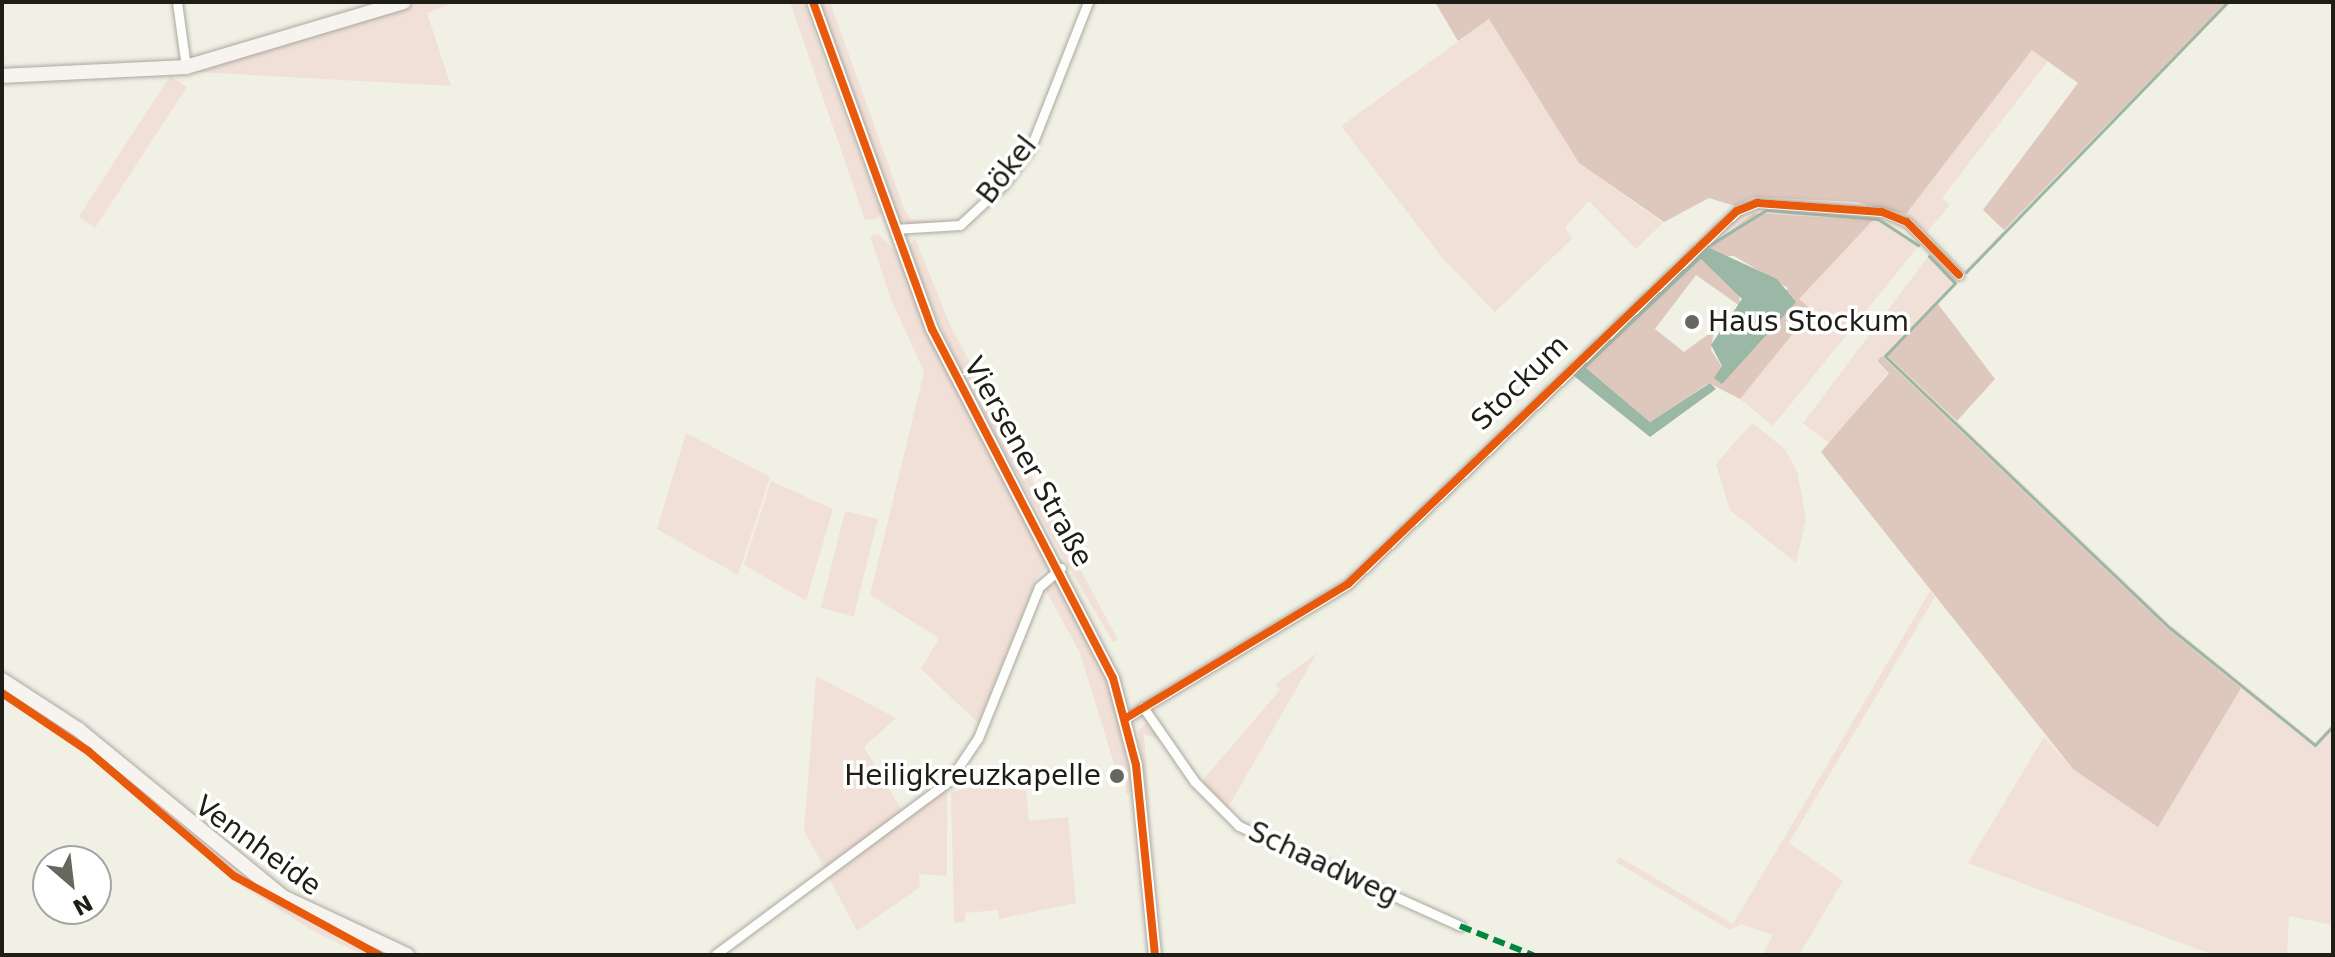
<!DOCTYPE html>
<html>
<head>
<meta charset="utf-8">
<style>
  body { margin:0 }
  #map { position:relative; width:2335px; height:957px; overflow:hidden; background:#f1f0e5; font-family:"DejaVu Sans",sans-serif }
  div>[style] { position:absolute }
  .green>* { inset:0; background:#f1e0d7; transform-origin:0 0 }
  .forest>* { inset:0; background:#dec7bc }
  .water>* { inset:0; background:#9bb7a6 }
  .stream>* { height:3px; margin:-1.5px; padding:0 1.5px; transform-origin:1.5px; border-radius:1.5px; background:#9bb7a6 }
  .roads { filter:drop-shadow(0 0 2px #aaa8a0) drop-shadow(0 0 2px #aaa8a0) }
  .minor>* { height:9px; margin:-4.5px; padding:0 4.5px; transform-origin:4.5px; border-radius:4.5px; background:#fdfdfb }
  .tertiary>* { height:12px; margin:-6px; padding:0 6px; transform-origin:6px; border-radius:6px; background:#fdfdfb }
  .secondary>* { height:14px; margin:-7px; padding:0 7px; transform-origin:7px; border-radius:7px; background:#f7f3ee }
  .quiet>* { height:6px; margin-top:-3px; transform-origin:0; background:repeating-linear-gradient(90deg,#00873e 0 12px,transparent 0 18px) }
  .cycleway>* { height:8px; margin:-4px; padding:0 4px; transform-origin:4px; border-radius:4px; background:#e8590c }
  .dots>* { width:22px; height:22px; translate:-50% -50%; box-sizing:border-box; border:4px solid #fff; border-radius:50% }
  span { translate:-50% -50%; white-space:nowrap; text-align:center; line-height:1.15; -webkit-text-stroke:7px #fff; paint-order:stroke }
  .street-label { font-size:28px; color:#1e1d16 }
  .poi-label { font-size:28px; color:#1e1d16 }
  .left { translate:0 -50%; text-align:left }
  .right { translate:-100% -50%; text-align:right }
  .frame { position:absolute; inset:0; border:4px solid #1e1d16; pointer-events:none }
  .north { position:absolute; left:32px; top:845px; width:80px; height:80px; box-sizing:border-box; background:#fff; border:2px solid #a5a5a2; border-radius:50%; rotate:152deg; font-size:22px; font-weight:700; line-height:32px; text-align:center; color:#1e1d16 }
  .north::after { content:''; display:block; margin:auto; width:28px; height:36px; background:#68675e; clip-path:polygon(50% 0,100% 100%,50% 72%,0 100%) }
</style>
</head>
<body>
<div id="map">
  <div class="green">
    <div style="clip-path:polygon(421px 2px,456px 2px,427px 13px,451px 86px,197px 72px)"></div>
    <div style="clip-path:polygon(790px 2px,803px 2px,882px 214px,875px 219px,865px 220px)"></div>
    <div style="clip-path:polygon(819px 2px,830px 2px,905px 211px,912px 220px,950px 222px,911px 226px,894px 215px)"></div>
    <div style="clip-path:polygon(2227px 2px,2230px 2px,1967px 274px,1964px 271px)"></div>
    <div style="clip-path:polygon(1489px 19px,1579px 163px,1663px 223px,1636px 249px,1589px 201px,1565px 227px,1572px 239px,1495px 312px,1444px 260px,1341px 126px)"></div>
    <div style="clip-path:polygon(2032px 50px,2048px 61px,1942px 198px,1950px 205px,1927px 232px,1906px 214px)"></div>
    <div style="left:170px;top:76px;width:20px;height:168px;rotate:33deg"></div>
    <div style="clip-path:polygon(1766px 208px,1879px 217px,1920px 244px,1773px 426px,1740px 399px,1811px 310px,1798px 299px,1755px 213px,1705px 246px,1742px 215px)"></div>
    <div style="clip-path:polygon(878px 234px,895px 251px,954px 385px,1052px 563px,1038px 576px,978px 723px,921px 669px,939px 638px,870px 595px,924px 372px,890px 297px,870px 236px)"></div>
    <div style="clip-path:polygon(915px 238px,951px 327px,1118px 640px,1113px 642px,1064px 559px,964px 379px,907px 250px)"></div>
    <div style="clip-path:polygon(1930px 254px,1961px 280px,1889px 356px,2172px 626px,2315px 742px,2333px 724px,2333px 925px,2289px 916px,2287px 955px,2213px 955px,1968px 863px,2044px 737px,2074px 770px,2241px 688px,2168px 629px,1882px 356px,1876px 362px,1888px 372px,1830px 444px,1803px 423px)"></div>
    <div style="clip-path:polygon(1752px 423px,1784px 448px,1797px 471px,1806px 519px,1796px 563px,1730px 510px,1716px 464px)"></div>
    <div style="clip-path:polygon(686px 433px,770px 477px,738px 575px,657px 529px)"></div>
    <div style="clip-path:polygon(771px 481px,833px 509px,806px 601px,744px 565px)"></div>
    <div style="left:845px;top:511px;width:34px;height:100px;rotate:14deg"></div>
    <div style="clip-path:polygon(1062px 580px,1108px 678px,1134px 791px,1126px 794px,1125px 771px,1115px 767px,1080px 653px,1044px 587px)"></div>
    <div style="clip-path:polygon(1930px 591px,1935px 597px,1789px 843px,1843px 881px,1799px 955px,1762px 955px,1773px 935px,1741px 924px,1730px 930px,1616px 862px,1619px 857px,1733px 924px)"></div>
    <div style="clip-path:polygon(1317px 653px,1226px 811px,1201px 782px,1280px 690px,1275px 684px)"></div>
    <div style="clip-path:polygon(816px 676px,896px 718px,864px 747px,902px 811px,825px 870px,804px 830px)"></div>
    <div style="clip-path:polygon(2px 686px,93px 748px,258px 886px,317px 924px,390px 955px,364px 955px,315px 932px,232px 880px,83px 752px,2px 698px)"></div>
    <div style="clip-path:polygon(1146px 723px,1162px 741px,1144px 734px,1151px 829px,1138px 731px)"></div>
    <div style="clip-path:polygon(988px 784px,1026px 791px,1029px 821px,1068px 817px,1076px 903px,999px 919px,998px 910px,965px 913px,965px 922px,954px 923px,951px 792px)"></div>
    <div style="clip-path:polygon(947px 788px,947px 876px,919px 874px,920px 887px,857px 931px,829px 878px)"></div>
  </div>
  <div class="forest">
    <div style="clip-path:polygon(1435px 2px,2227px 2px,2004px 230px,1983px 210px,2078px 83px,2032px 50px,1906px 214px,1856px 202px,1754px 197px,1735px 206px,1709px 198px,1664px 222px,1579px 163px,1489px 19px,1458px 41px)"></div>
    <div style="clip-path:polygon(1754px 213px,1873px 220px,1799px 299px,1812px 310px,1740px 399px,1709px 383px,1650px 422px,1586px 368px,1701px 259px,1739px 294px,1740px 306px,1696px 275px,1655px 329px,1684px 352px,1714px 330px,1711px 350px,1722px 367px,1788px 288px,1734px 256px,1715px 256px,1707px 248px)"></div>
    <div style="clip-path:polygon(1938px 304px,1995px 379px,1957px 421px,1888px 356px)"></div>
    <div style="clip-path:polygon(1882px 356px,2168px 629px,2241px 688px,2158px 827px,2073px 769px,1821px 452px,1889px 373px,1877px 361px)"></div>
  </div>
  <div class="water">
    <div style="clip-path:polygon(1705px 246px,1777px 279px,1796px 302px,1722px 384px,1714px 378px,1722px 366px,1711px 345px,1742px 299px,1701px 259px,1586px 368px,1650px 422px,1710px 383px,1716px 389px,1650px 437px,1569px 372px)"></div>
  </div>
  <div class="stream">
    <div style="left:1708px;top:246px;width:68px;rotate:-31.8deg"></div>
    <div style="left:1766px;top:210px;width:112px;rotate:4.6deg"></div>
    <div style="left:1878px;top:219px;width:48px;rotate:33deg"></div>
    <div style="left:1929px;top:256px;width:37px;rotate:46deg"></div>
    <div style="left:1955px;top:283px;width:101px;rotate:133.8deg"></div>
    <div style="left:1885px;top:356px;width:394px;rotate:43.7deg"></div>
    <div style="left:2170px;top:628px;width:186px;rotate:38.9deg"></div>
    <div style="left:2315px;top:745px;width:26px;rotate:-47deg"></div>
    <div style="left:1966px;top:272px;width:376px;rotate:-45.9deg"></div>
  </div>
  <div class="roads">
    <div class="minor">
      <div style="left:177px;top:2px;width:66px;rotate:82.1deg"></div>
      <div style="left:894px;top:229px;width:66px;rotate:-3.5deg"></div>
      <div style="left:960px;top:225px;width:60px;rotate:-43deg"></div>
      <div style="left:1004px;top:184px;width:46px;rotate:-53.9deg"></div>
      <div style="left:1031px;top:147px;width:156px;rotate:-68.5deg"></div>
      <div style="left:1143px;top:707px;width:91px;rotate:55.3deg"></div>
      <div style="left:1195px;top:782px;width:62px;rotate:45deg"></div>
      <div style="left:1239px;top:826px;width:243px;rotate:24.3deg"></div>
      <div style="left:1126px;top:718px;width:259px;rotate:-31.1deg"></div>
      <div style="left:1348px;top:584px;width:539px;rotate:-43.8deg"></div>
      <div style="left:1737px;top:211px;width:22px;rotate:-22deg"></div>
      <div style="left:1757px;top:203px;width:125px;rotate:4.1deg"></div>
      <div style="left:1882px;top:212px;width:27px;rotate:22deg"></div>
      <div style="left:1907px;top:222px;width:74px;rotate:45.5deg"></div>
      <div style="left:716px;top:954px;width:290px;rotate:-36.6deg"></div>
      <div style="left:949px;top:781px;width:52px;rotate:-56deg"></div>
      <div style="left:978px;top:738px;width:163px;rotate:-68deg"></div>
      <div style="left:1039px;top:587px;width:29px;rotate:-41deg"></div>
    </div>
    <div class="tertiary">
      <div style="left:813px;top:2px;width:348px;rotate:70deg"></div>
      <div style="left:932px;top:329px;width:393px;rotate:62.6deg"></div>
      <div style="left:1113px;top:678px;width:90px;rotate:75.2deg"></div>
      <div style="left:1136px;top:765px;width:191px;rotate:84.3deg"></div>
    </div>
    <div class="secondary">
      <div style="left:2px;top:76px;width:184px;rotate:-2.8deg"></div>
      <div style="left:186px;top:67px;width:227px;rotate:-16.6deg"></div>
      <div style="left:2px;top:680px;width:92px;rotate:33deg"></div>
      <div style="left:79px;top:730px;width:264px;rotate:39.3deg"></div>
      <div style="left:283px;top:897px;width:137px;rotate:25.1deg"></div>
    </div>
  </div>
  <div class="quiet">
    <div style="left:1460px;top:926px;width:79px;rotate:21.7deg"></div>
  </div>
  <div class="cycleway">
    <div style="left:813px;top:2px;width:348px;rotate:70deg"></div>
    <div style="left:932px;top:329px;width:393px;rotate:62.6deg"></div>
    <div style="left:1113px;top:678px;width:90px;rotate:75.2deg"></div>
    <div style="left:1136px;top:765px;width:191px;rotate:84.3deg"></div>
    <div style="left:2px;top:693px;width:104px;rotate:34deg"></div>
    <div style="left:88px;top:751px;width:192px;rotate:40.6deg"></div>
    <div style="left:234px;top:876px;width:165px;rotate:28.6deg"></div>
    <div style="left:1126px;top:718px;width:259px;rotate:-31.1deg"></div>
    <div style="left:1348px;top:584px;width:539px;rotate:-43.8deg"></div>
    <div style="left:1737px;top:211px;width:22px;rotate:-22deg"></div>
    <div style="left:1757px;top:203px;width:125px;rotate:4.1deg"></div>
    <div style="left:1882px;top:212px;width:27px;rotate:22deg"></div>
    <div style="left:1907px;top:222px;width:74px;rotate:45.5deg"></div>
  </div>
  <div class="dots">
    <div style="left:1692px;top:322px;background:#68675e"></div>
    <div style="left:1117px;top:776px;background:#68675e"></div>
  </div>
  <div class="street-label">
    <span style="left:1007px;top:170px;rotate:-52deg">Bökel</span>
    <span style="left:1520px;top:383px;rotate:-44deg">Stockum</span>
    <span style="left:1028px;top:462px;rotate:61deg">Viersener Straße</span>
    <span style="left:258px;top:846px;rotate:36deg">Vennheide</span>
    <span style="left:1323px;top:864px;rotate:25deg">Schaadweg</span>
  </div>
  <div class="poi-label">
    <span class="left" style="left:1708px;top:322px">Haus Stockum</span>
    <span class="right" style="left:1101px;top:776px">Heiligkreuzkapelle</span>
  </div>
  <div class="frame"></div>
  <div class="north">N</div>
</div>
</body>
</html>
